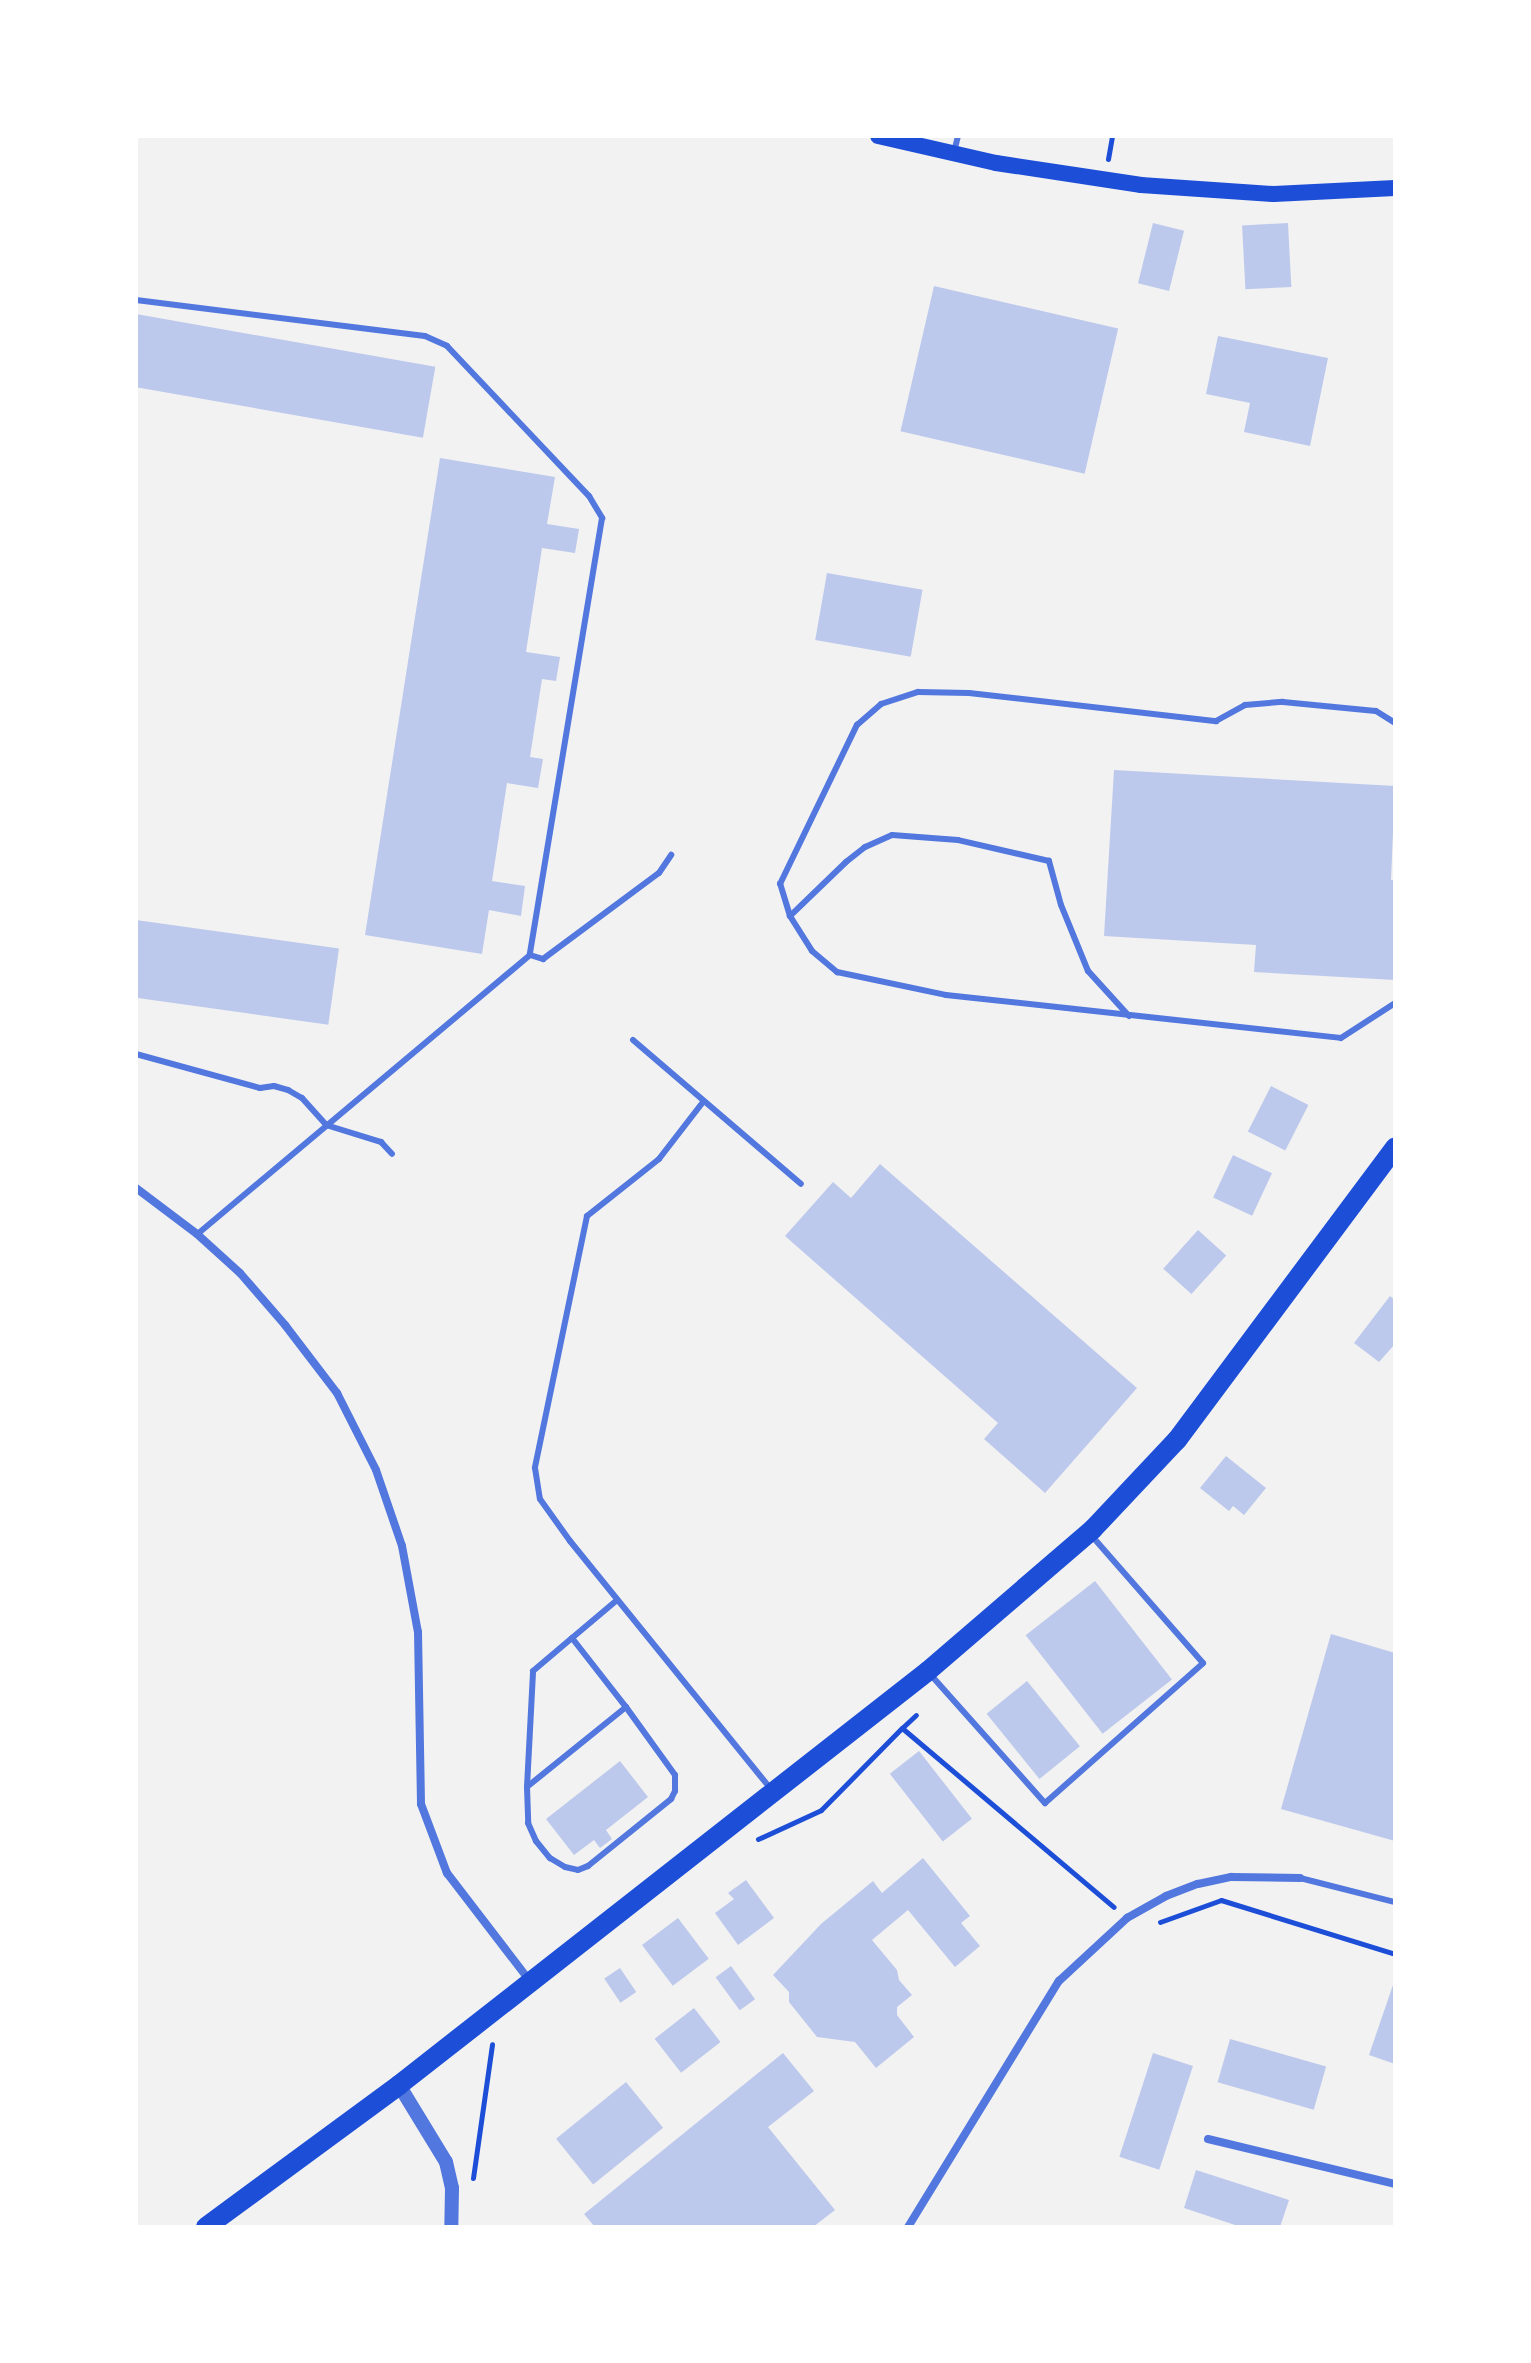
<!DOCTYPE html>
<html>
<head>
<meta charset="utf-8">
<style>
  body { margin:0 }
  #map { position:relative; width:1531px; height:2363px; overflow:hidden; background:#f2f2f2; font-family:"PT Sans",sans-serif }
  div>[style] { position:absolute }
  .building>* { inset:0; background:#bdc9ec; transform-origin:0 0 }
  .path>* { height:5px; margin:-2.5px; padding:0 2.5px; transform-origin:2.5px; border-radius:2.5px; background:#1d4ed8 }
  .service>* { height:6px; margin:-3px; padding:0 3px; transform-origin:3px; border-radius:3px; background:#5277de }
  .minor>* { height:8px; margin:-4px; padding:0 4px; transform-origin:4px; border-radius:4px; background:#5277de }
  .tertiary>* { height:14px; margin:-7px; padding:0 7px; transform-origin:7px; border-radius:7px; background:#5277de }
  .secondary>* { height:16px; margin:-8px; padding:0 8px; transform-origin:8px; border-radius:8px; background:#1d4ed8 }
  .primary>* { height:20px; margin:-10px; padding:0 10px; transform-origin:10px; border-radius:10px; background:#1d4ed8 }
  span { translate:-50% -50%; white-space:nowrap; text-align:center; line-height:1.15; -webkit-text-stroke:6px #fff; paint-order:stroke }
  .frame { position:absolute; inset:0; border:138px solid #fff; pointer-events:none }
</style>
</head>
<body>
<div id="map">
  <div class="building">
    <div style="left:1153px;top:223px;width:32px;height:62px;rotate:14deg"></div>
    <div style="left:1288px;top:223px;width:64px;height:46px;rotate:87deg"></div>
    <div style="left:934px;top:286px;width:189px;height:149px;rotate:13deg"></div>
    <div style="left:136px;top:314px;width:304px;height:72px;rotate:10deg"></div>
    <div style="clip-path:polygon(1218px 336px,1328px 358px,1310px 446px,1244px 432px,1250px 403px,1206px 394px)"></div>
    <div style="clip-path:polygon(440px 458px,555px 477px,547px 524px,579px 529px,575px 553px,542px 548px,526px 652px,560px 657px,556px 681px,542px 679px,530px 757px,543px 759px,538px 788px,507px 783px,492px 881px,525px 886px,521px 916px,489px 910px,482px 954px,365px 935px)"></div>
    <div style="left:827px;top:573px;width:97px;height:68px;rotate:10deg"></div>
    <div style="clip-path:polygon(1114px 770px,1395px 786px,1391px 880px,1395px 880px,1395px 980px,1254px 972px,1256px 945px,1104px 936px)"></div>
    <div style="left:136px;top:920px;width:205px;height:77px;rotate:8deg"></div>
    <div style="left:1271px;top:1086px;width:42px;height:51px;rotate:27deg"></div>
    <div style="left:1233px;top:1155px;width:43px;height:47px;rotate:25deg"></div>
    <div style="clip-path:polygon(880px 1164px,1137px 1388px,1045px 1493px,984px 1439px,998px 1423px,785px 1236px,833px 1182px,851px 1198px)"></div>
    <div style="left:1198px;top:1230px;width:38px;height:52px;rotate:42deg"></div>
    <div style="clip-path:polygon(1390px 1296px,1395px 1300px,1395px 1344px,1379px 1362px,1354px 1343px)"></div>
    <div style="clip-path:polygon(1226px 1456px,1266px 1488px,1244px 1515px,1233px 1506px,1229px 1511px,1200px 1488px)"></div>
    <div style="left:1095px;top:1581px;width:125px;height:88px;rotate:52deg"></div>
    <div style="clip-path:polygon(1331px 1634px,1395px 1653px,1395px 1841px,1281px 1809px)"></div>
    <div style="left:1027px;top:1681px;width:84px;height:52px;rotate:51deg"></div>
    <div style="left:919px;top:1751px;width:86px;height:37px;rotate:52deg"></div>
    <div style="clip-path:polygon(620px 1761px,648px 1797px,606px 1830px,612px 1839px,600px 1848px,594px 1840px,574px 1855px,546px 1819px)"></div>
    <div style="clip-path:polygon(923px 1858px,970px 1916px,961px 1923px,980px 1946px,955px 1967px,908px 1910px,872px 1940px,897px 1970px,899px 1980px,912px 1995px,897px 2007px,897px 2015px,914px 2037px,876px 2068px,855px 2042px,817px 2037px,789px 2002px,789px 1992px,773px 1975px,821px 1924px,873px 1881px,882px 1893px)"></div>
    <div style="clip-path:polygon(746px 1880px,774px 1918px,738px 1945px,715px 1913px,734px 1899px,728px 1893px)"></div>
    <div style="left:678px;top:1918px;width:51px;height:45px;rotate:53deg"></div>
    <div style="left:731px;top:1966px;width:41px;height:19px;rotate:54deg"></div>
    <div style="left:620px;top:1968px;width:29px;height:19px;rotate:56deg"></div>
    <div style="clip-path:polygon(1395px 1979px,1395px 2064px,1369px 2055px)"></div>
    <div style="left:694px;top:2008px;width:43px;height:50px;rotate:52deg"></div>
    <div style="left:1230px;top:2039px;width:100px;height:45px;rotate:16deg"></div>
    <div style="clip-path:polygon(783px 2053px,814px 2091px,768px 2127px,835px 2210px,813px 2227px,595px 2227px,584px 2214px)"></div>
    <div style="left:1153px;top:2053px;width:42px;height:109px;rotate:18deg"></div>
    <div style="left:626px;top:2082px;width:59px;height:90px;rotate:51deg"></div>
    <div style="clip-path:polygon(1196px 2170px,1289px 2200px,1280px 2227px,1241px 2227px,1184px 2208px)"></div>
  </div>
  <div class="path">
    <div style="left:1108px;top:159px;width:23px;rotate:-80deg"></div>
    <div style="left:902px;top:1728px;width:19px;rotate:-43deg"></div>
    <div style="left:758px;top:1839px;width:69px;rotate:-24.7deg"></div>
    <div style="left:821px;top:1810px;width:115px;rotate:-45.4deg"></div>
    <div style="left:902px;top:1728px;width:277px;rotate:40.2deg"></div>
    <div style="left:1160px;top:1922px;width:65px;rotate:-19.8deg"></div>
    <div style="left:1221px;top:1900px;width:182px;rotate:17.2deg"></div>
    <div style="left:473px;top:2178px;width:135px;rotate:-81.9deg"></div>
  </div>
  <div class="service">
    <div style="left:954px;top:152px;width:16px;rotate:-76deg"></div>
    <div style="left:136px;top:300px;width:291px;rotate:7.1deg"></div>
    <div style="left:425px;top:336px;width:24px;rotate:24deg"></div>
    <div style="left:447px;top:346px;width:207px;rotate:46.6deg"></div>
    <div style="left:589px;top:496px;width:26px;rotate:59deg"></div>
    <div style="left:602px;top:518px;width:443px;rotate:99.4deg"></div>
    <div style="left:530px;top:955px;width:434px;rotate:140deg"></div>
    <div style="left:790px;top:916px;width:41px;rotate:57.8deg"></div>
    <div style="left:812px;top:951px;width:33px;rotate:40deg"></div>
    <div style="left:837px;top:972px;width:111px;rotate:11.9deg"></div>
    <div style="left:946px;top:995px;width:397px;rotate:6.2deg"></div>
    <div style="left:1341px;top:1038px;width:64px;rotate:-32.9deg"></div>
    <div style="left:530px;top:955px;width:14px;rotate:17deg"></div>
    <div style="left:543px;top:959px;width:144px;rotate:-36.6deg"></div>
    <div style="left:659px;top:873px;width:22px;rotate:-56deg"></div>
    <div style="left:1129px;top:1016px;width:61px;rotate:-132.3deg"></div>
    <div style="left:1088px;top:971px;width:71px;rotate:-112.2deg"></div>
    <div style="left:1061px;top:905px;width:46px;rotate:-105.3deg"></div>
    <div style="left:1049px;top:861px;width:93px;rotate:-167deg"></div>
    <div style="left:958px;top:840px;width:66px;rotate:-175.7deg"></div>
    <div style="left:892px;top:835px;width:30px;rotate:156deg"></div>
    <div style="left:865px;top:847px;width:24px;rotate:142deg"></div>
    <div style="left:846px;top:862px;width:78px;rotate:136deg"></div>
    <div style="left:790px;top:916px;width:34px;rotate:-107deg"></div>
    <div style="left:780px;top:884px;width:177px;rotate:-64.2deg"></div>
    <div style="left:857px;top:725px;width:32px;rotate:-41deg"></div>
    <div style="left:881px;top:704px;width:39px;rotate:-18deg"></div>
    <div style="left:918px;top:692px;width:51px;rotate:1.1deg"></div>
    <div style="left:969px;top:693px;width:249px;rotate:6.5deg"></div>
    <div style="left:1216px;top:721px;width:33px;rotate:-29deg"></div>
    <div style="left:1245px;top:705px;width:38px;rotate:-5deg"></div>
    <div style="left:1283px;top:702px;width:93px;rotate:5.5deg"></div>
    <div style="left:1376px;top:711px;width:22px;rotate:32deg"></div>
    <div style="left:633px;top:1040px;width:221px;rotate:40.6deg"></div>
    <div style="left:136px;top:1054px;width:129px;rotate:15.3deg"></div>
    <div style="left:260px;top:1088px;width:14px;rotate:-8deg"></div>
    <div style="left:274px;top:1086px;width:15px;rotate:16deg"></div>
    <div style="left:288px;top:1090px;width:16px;rotate:30deg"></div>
    <div style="left:302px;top:1098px;width:36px;rotate:48deg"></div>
    <div style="left:326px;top:1125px;width:58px;rotate:17.2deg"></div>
    <div style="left:381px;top:1142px;width:16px;rotate:47deg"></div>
    <div style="left:703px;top:1102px;width:72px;rotate:127.7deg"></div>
    <div style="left:659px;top:1159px;width:92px;rotate:141.6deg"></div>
    <div style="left:587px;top:1216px;width:257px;rotate:101.7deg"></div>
    <div style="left:535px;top:1468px;width:31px;rotate:81deg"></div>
    <div style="left:540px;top:1499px;width:52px;rotate:54.5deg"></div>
    <div style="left:570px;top:1541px;width:318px;rotate:51deg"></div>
    <div style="left:572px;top:1638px;width:88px;rotate:52deg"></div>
    <div style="left:626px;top:1707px;width:127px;rotate:141.1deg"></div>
    <div style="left:527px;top:1787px;width:116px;rotate:-87deg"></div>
    <div style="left:533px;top:1671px;width:51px;rotate:-40.2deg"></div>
    <div style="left:572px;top:1638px;width:59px;rotate:-40.2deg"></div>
    <div style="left:930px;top:1674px;width:173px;rotate:48.3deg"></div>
    <div style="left:1045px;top:1803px;width:211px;rotate:-41.5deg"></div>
    <div style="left:1203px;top:1663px;width:169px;rotate:-131.2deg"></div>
    <div style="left:527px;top:1787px;width:36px;rotate:88deg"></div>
    <div style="left:528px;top:1823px;width:20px;rotate:66deg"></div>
    <div style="left:536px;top:1841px;width:22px;rotate:51deg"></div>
    <div style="left:550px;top:1858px;width:17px;rotate:31deg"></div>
    <div style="left:565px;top:1867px;width:13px;rotate:13deg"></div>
    <div style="left:578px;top:1870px;width:11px;rotate:-22deg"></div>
    <div style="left:588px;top:1866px;width:107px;rotate:-38.9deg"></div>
    <div style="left:671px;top:1799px;width:9px;rotate:-63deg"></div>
    <div style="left:675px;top:1791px;width:16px;rotate:-90deg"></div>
    <div style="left:675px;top:1775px;width:84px;rotate:-125.8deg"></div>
    <div style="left:1300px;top:1878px;width:98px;rotate:14.2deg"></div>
  </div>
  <div class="minor">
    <div style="left:136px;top:1188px;width:76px;rotate:37deg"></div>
    <div style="left:197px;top:1234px;width:58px;rotate:42.2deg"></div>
    <div style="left:240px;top:1273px;width:69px;rotate:49.1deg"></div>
    <div style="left:285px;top:1325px;width:86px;rotate:52.6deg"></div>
    <div style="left:337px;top:1393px;width:86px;rotate:63.1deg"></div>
    <div style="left:376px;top:1470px;width:80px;rotate:71.1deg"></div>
    <div style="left:402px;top:1546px;width:87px;rotate:79.5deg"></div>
    <div style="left:418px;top:1632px;width:172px;rotate:89deg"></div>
    <div style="left:421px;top:1804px;width:74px;rotate:69.4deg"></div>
    <div style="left:447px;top:1873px;width:135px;rotate:52.5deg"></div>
    <div style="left:1208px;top:2139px;width:192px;rotate:13.5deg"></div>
    <div style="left:908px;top:2227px;width:289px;rotate:-58.5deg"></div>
    <div style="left:1059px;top:1981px;width:93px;rotate:-42.8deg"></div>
    <div style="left:1127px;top:1918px;width:45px;rotate:-29.4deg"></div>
    <div style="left:1166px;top:1896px;width:34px;rotate:-21deg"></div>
    <div style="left:1198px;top:1884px;width:34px;rotate:-12deg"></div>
    <div style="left:1231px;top:1877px;width:69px;rotate:0.8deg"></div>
  </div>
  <div class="tertiary">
    <div style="left:399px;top:2085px;width:90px;rotate:58.6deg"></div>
    <div style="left:446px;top:2162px;width:27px;rotate:77deg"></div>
    <div style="left:452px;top:2188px;width:39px;rotate:91deg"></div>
  </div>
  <div class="secondary">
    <div style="left:878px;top:136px;width:121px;rotate:12.9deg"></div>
    <div style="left:996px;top:163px;width:147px;rotate:8.6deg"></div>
    <div style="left:1141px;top:185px;width:133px;rotate:3.9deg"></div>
    <div style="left:1274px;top:194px;width:121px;rotate:-2.8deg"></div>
  </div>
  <div class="primary">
    <div style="left:206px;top:2227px;width:240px;rotate:-36.3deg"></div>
    <div style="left:399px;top:2085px;width:672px;rotate:-38.05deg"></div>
    <div style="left:928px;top:1671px;width:218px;rotate:-40.7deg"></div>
    <div style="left:1093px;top:1529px;width:122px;rotate:-46.7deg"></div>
    <div style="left:1177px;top:1440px;width:365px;rotate:-53.3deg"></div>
  </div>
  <div class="frame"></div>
</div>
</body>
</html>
